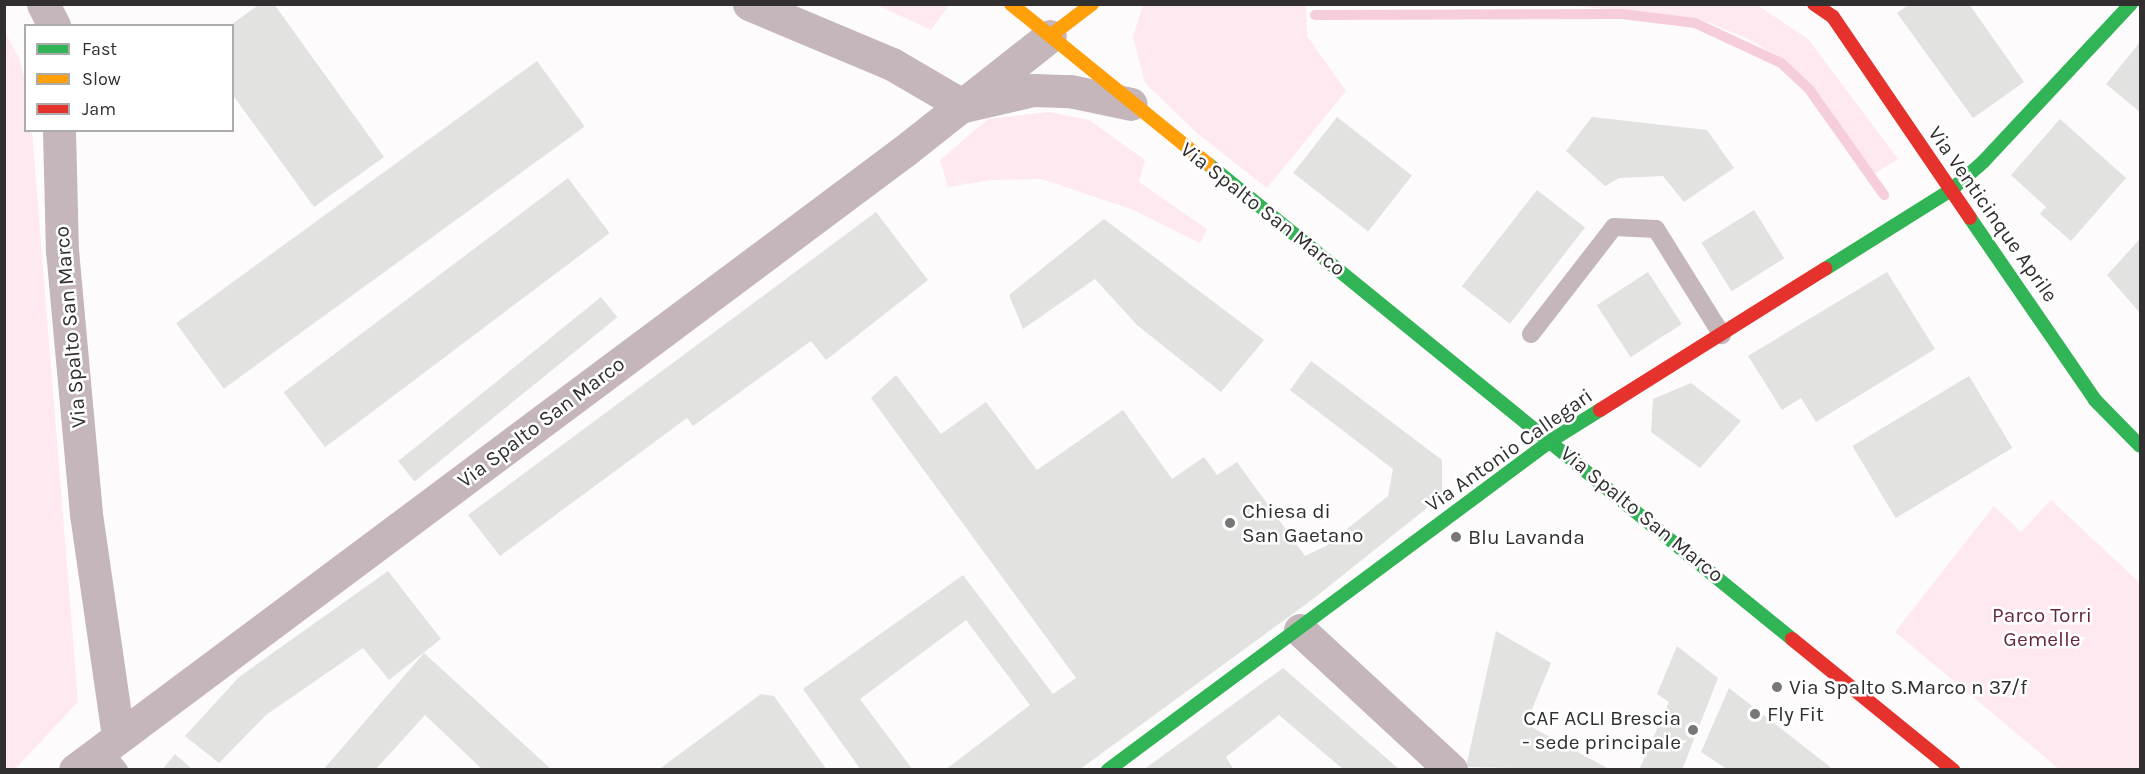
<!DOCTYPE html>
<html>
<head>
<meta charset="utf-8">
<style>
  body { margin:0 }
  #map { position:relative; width:2145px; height:774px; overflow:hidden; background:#fefbfc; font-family:Karla,sans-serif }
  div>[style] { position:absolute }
  .green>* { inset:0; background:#fee9f0 }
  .stream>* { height:10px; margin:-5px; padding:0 5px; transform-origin:5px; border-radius:5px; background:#f6cedb }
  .building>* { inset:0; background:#e2e2e0; transform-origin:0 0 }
  .lane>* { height:18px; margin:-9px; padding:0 9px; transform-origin:9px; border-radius:9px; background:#c4b6bb }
  .street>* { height:33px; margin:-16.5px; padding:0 16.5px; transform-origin:16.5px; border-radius:16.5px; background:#c4b6bb }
  .fast>* { height:14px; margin:-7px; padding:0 7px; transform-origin:7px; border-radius:7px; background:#30b455 }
  .slow>* { height:14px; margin:-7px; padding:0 7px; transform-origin:7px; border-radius:7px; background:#ff9f0a }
  .jam>* { height:14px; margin:-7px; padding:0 7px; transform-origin:7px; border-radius:7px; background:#e5322d }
  .dots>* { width:16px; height:16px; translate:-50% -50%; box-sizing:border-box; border:3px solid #fff; border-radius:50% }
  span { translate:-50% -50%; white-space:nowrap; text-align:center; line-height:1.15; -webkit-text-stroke:5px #fff; paint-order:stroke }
  .street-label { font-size:21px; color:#322f30 }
  .poi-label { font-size:21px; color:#322f30 }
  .left { translate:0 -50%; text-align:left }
  .right { translate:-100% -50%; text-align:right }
  .park-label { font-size:21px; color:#682742 }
  .frame { position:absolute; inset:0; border:6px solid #322f30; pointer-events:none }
  .legend { position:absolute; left:24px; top:24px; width:210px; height:108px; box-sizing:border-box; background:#fff; border:2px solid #adacac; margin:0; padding:8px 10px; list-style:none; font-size:18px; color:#322f30 }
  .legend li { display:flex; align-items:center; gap:12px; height:30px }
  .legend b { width:30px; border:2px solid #adacac }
</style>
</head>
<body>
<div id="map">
  <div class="green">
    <div style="clip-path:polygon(877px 5px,949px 4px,949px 5px,931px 30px)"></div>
    <div style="clip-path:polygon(1143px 5px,1306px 5px,1307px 36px,1346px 91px,1267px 188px,1198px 134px,1145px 83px,1133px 37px)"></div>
    <div style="clip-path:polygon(1564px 5px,1757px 5px,1808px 39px,1898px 159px,1874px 174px,1813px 88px,1784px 60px,1746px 38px,1697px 18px)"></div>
    <div style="clip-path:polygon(5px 32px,20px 60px,25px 83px,26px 130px,32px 131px,78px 702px,14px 770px,4px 769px)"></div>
    <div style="clip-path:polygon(1049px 112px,1089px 120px,1145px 160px,1139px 182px,1207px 229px,1200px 243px,1131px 209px,1042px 179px,990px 180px,948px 187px,940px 160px,988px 119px)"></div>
    <div style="clip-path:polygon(2051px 500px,2140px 583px,2140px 769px,2059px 769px,1895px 632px,1994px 506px,2021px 532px)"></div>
  </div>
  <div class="stream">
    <div style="left:1315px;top:15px;width:307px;rotate:-0.2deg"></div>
    <div style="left:1622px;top:14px;width:74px;rotate:7deg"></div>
    <div style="left:1695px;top:23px;width:95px;rotate:24.9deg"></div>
    <div style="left:1781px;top:63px;width:38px;rotate:43deg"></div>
    <div style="left:1809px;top:89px;width:130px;rotate:54.7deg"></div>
  </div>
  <div class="building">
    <div style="clip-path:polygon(260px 4px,274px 4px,384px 157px,314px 207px,232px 94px,232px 24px)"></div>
    <div style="clip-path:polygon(1910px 4px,1969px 4px,2024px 82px,1973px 118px,1897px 13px)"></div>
    <div style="clip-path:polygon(2140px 42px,2140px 112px,2106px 84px)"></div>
    <div style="left:537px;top:61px;width:81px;height:446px;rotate:54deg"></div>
    <div style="left:1337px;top:117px;width:95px;height:71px;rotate:38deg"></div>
    <div style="clip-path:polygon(1592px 117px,1707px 130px,1734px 168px,1684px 202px,1663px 176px,1619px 178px,1605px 186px,1566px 151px)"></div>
    <div style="clip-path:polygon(2060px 119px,2126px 178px,2071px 241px,2040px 214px,2046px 207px,2011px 175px)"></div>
    <div style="left:568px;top:178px;width:69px;height:356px;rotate:53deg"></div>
    <div style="left:1537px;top:190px;width:61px;height:122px;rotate:38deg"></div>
    <div style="left:1754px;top:210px;width:57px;height:62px;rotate:58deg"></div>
    <div style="clip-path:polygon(876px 212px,928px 280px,826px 360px,811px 341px,693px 426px,687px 418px,500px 556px,468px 515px)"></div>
    <div style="clip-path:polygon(1104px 219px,1264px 340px,1221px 392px,1137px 325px,1095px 279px,1023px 329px,1009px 295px)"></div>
    <div style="clip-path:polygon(2140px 239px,2140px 313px,2107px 275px)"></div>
    <div style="left:1648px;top:272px;width:62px;height:61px;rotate:57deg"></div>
    <div style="clip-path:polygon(1887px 272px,1935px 349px,1816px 422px,1801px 398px,1782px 410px,1748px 356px)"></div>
    <div style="left:601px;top:297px;width:26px;height:261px;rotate:51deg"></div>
    <div style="clip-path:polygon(1311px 361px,1442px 460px,1442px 496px,1313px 599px,1079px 770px,945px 770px,1030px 705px,966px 620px,860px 699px,913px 770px,861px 770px,803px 689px,963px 575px,1053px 694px,1076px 678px,871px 398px,896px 375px,941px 434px,986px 402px,1037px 470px,1123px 410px,1172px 479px,1204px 457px,1217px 475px,1237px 462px,1305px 556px,1326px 546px,1388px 496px,1393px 469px,1290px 390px)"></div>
    <div style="left:1969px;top:376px;width:84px;height:136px;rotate:59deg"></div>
    <div style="clip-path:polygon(1691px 383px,1741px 421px,1700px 468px,1651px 432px,1653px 399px)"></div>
    <div style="clip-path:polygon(388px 571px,441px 639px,389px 680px,363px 648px,266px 715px,219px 763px,185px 736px,239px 677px)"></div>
    <div style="clip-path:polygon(1496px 631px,1551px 663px,1526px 724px,1611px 770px,1466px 767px)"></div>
    <div style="clip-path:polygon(1677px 646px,1718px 678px,1682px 770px,1639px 770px,1669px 702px,1657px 694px)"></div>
    <div style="clip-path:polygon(424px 653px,552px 770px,483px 770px,425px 715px,375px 770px,323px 770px)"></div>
    <div style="clip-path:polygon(1283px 668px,1400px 770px,1344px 770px,1279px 715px,1226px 757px,1234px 770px,1143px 770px)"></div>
    <div style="clip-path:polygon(1729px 688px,1834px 770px,1728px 770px,1701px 752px)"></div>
    <div style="clip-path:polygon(761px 694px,774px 696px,827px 770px,658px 770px)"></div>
    <div style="clip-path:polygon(175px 754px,193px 770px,162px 770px)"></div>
  </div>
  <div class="lane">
    <div style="left:1531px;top:334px;width:135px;rotate:-52.2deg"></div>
    <div style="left:1614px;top:227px;width:42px;rotate:2.7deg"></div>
    <div style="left:1656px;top:229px;width:125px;rotate:58.1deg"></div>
    <div style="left:102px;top:749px;width:27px;rotate:51deg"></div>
  </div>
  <div class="street">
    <div style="left:43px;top:4px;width:25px;rotate:63deg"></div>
    <div style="left:749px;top:4px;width:155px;rotate:22.8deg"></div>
    <div style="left:892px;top:64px;width:83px;rotate:30.3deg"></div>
    <div style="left:964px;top:106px;width:71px;rotate:-13.1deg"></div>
    <div style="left:1033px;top:90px;width:37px;rotate:2deg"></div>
    <div style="left:1070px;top:91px;width:62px;rotate:12deg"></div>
    <div style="left:59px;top:130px;width:120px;rotate:88.6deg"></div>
    <div style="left:62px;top:250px;width:265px;rotate:84.8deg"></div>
    <div style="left:86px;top:514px;width:225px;rotate:81.8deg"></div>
    <div style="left:1300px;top:630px;width:206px;rotate:42.8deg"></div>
    <div style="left:75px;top:770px;width:1033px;rotate:-36.74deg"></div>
    <div style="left:903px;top:152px;width:187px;rotate:-38.3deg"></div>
  </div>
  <div class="fast">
    <div style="left:1208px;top:164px;width:753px;rotate:39.12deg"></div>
    <div style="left:1970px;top:218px;width:221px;rotate:55.5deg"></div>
    <div style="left:2095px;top:400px;width:64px;rotate:45.6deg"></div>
    <div style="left:1825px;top:269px;width:149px;rotate:-32.1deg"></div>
    <div style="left:1951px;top:190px;width:43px;rotate:-41.2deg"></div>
    <div style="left:1983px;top:162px;width:216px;rotate:-46.9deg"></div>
    <div style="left:1108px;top:770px;width:553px;rotate:-36.62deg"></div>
    <div style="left:1552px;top:440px;width:57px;rotate:-32deg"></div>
  </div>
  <div class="slow">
    <div style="left:1011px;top:4px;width:254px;rotate:39.1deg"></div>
    <div style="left:1050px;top:36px;width:53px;rotate:-37.3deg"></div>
  </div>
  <div class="jam">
    <div style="left:1814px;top:4px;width:23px;rotate:34deg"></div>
    <div style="left:1833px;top:17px;width:243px;rotate:55.7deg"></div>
    <div style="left:1600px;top:410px;width:266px;rotate:-32.1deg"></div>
    <div style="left:1792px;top:639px;width:208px;rotate:39.1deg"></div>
  </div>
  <div class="dots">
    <div style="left:1230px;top:523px;background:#797677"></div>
    <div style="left:1456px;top:537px;background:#797677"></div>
    <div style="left:1777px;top:687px;background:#797677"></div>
    <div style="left:1755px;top:714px;background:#797677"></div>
    <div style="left:1693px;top:730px;background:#797677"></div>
  </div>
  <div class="street-label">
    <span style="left:1263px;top:209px;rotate:38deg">Via Spalto San Marco</span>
    <span style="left:1993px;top:214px;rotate:55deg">Via Venticinque Aprile</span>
    <span style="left:70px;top:327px;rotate:-95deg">Via Spalto San Marco</span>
    <span style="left:541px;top:422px;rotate:-37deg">Via Spalto San Marco</span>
    <span style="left:1509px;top:450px;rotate:-35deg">Via Antonio Callegari</span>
    <span style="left:1642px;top:514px;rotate:39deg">Via Spalto San Marco</span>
  </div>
  <div class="poi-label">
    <span class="left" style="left:1242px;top:523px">Chiesa di<br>San Gaetano</span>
    <span class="left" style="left:1468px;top:537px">Blu Lavanda</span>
    <span class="left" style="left:1789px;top:687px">Via Spalto S.Marco n 37/f</span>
    <span class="left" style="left:1767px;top:714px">Fly Fit</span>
    <span class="right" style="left:1681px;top:730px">CAF ACLI Brescia<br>- sede principale</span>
  </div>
  <div class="park-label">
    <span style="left:2042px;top:627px">Parco Torri<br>Gemelle</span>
  </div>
  <div class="frame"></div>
  <ul class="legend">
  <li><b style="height:8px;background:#30b455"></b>Fast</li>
  <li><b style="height:8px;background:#ff9f0a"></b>Slow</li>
  <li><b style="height:8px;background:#e5322d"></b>Jam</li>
  </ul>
</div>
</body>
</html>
